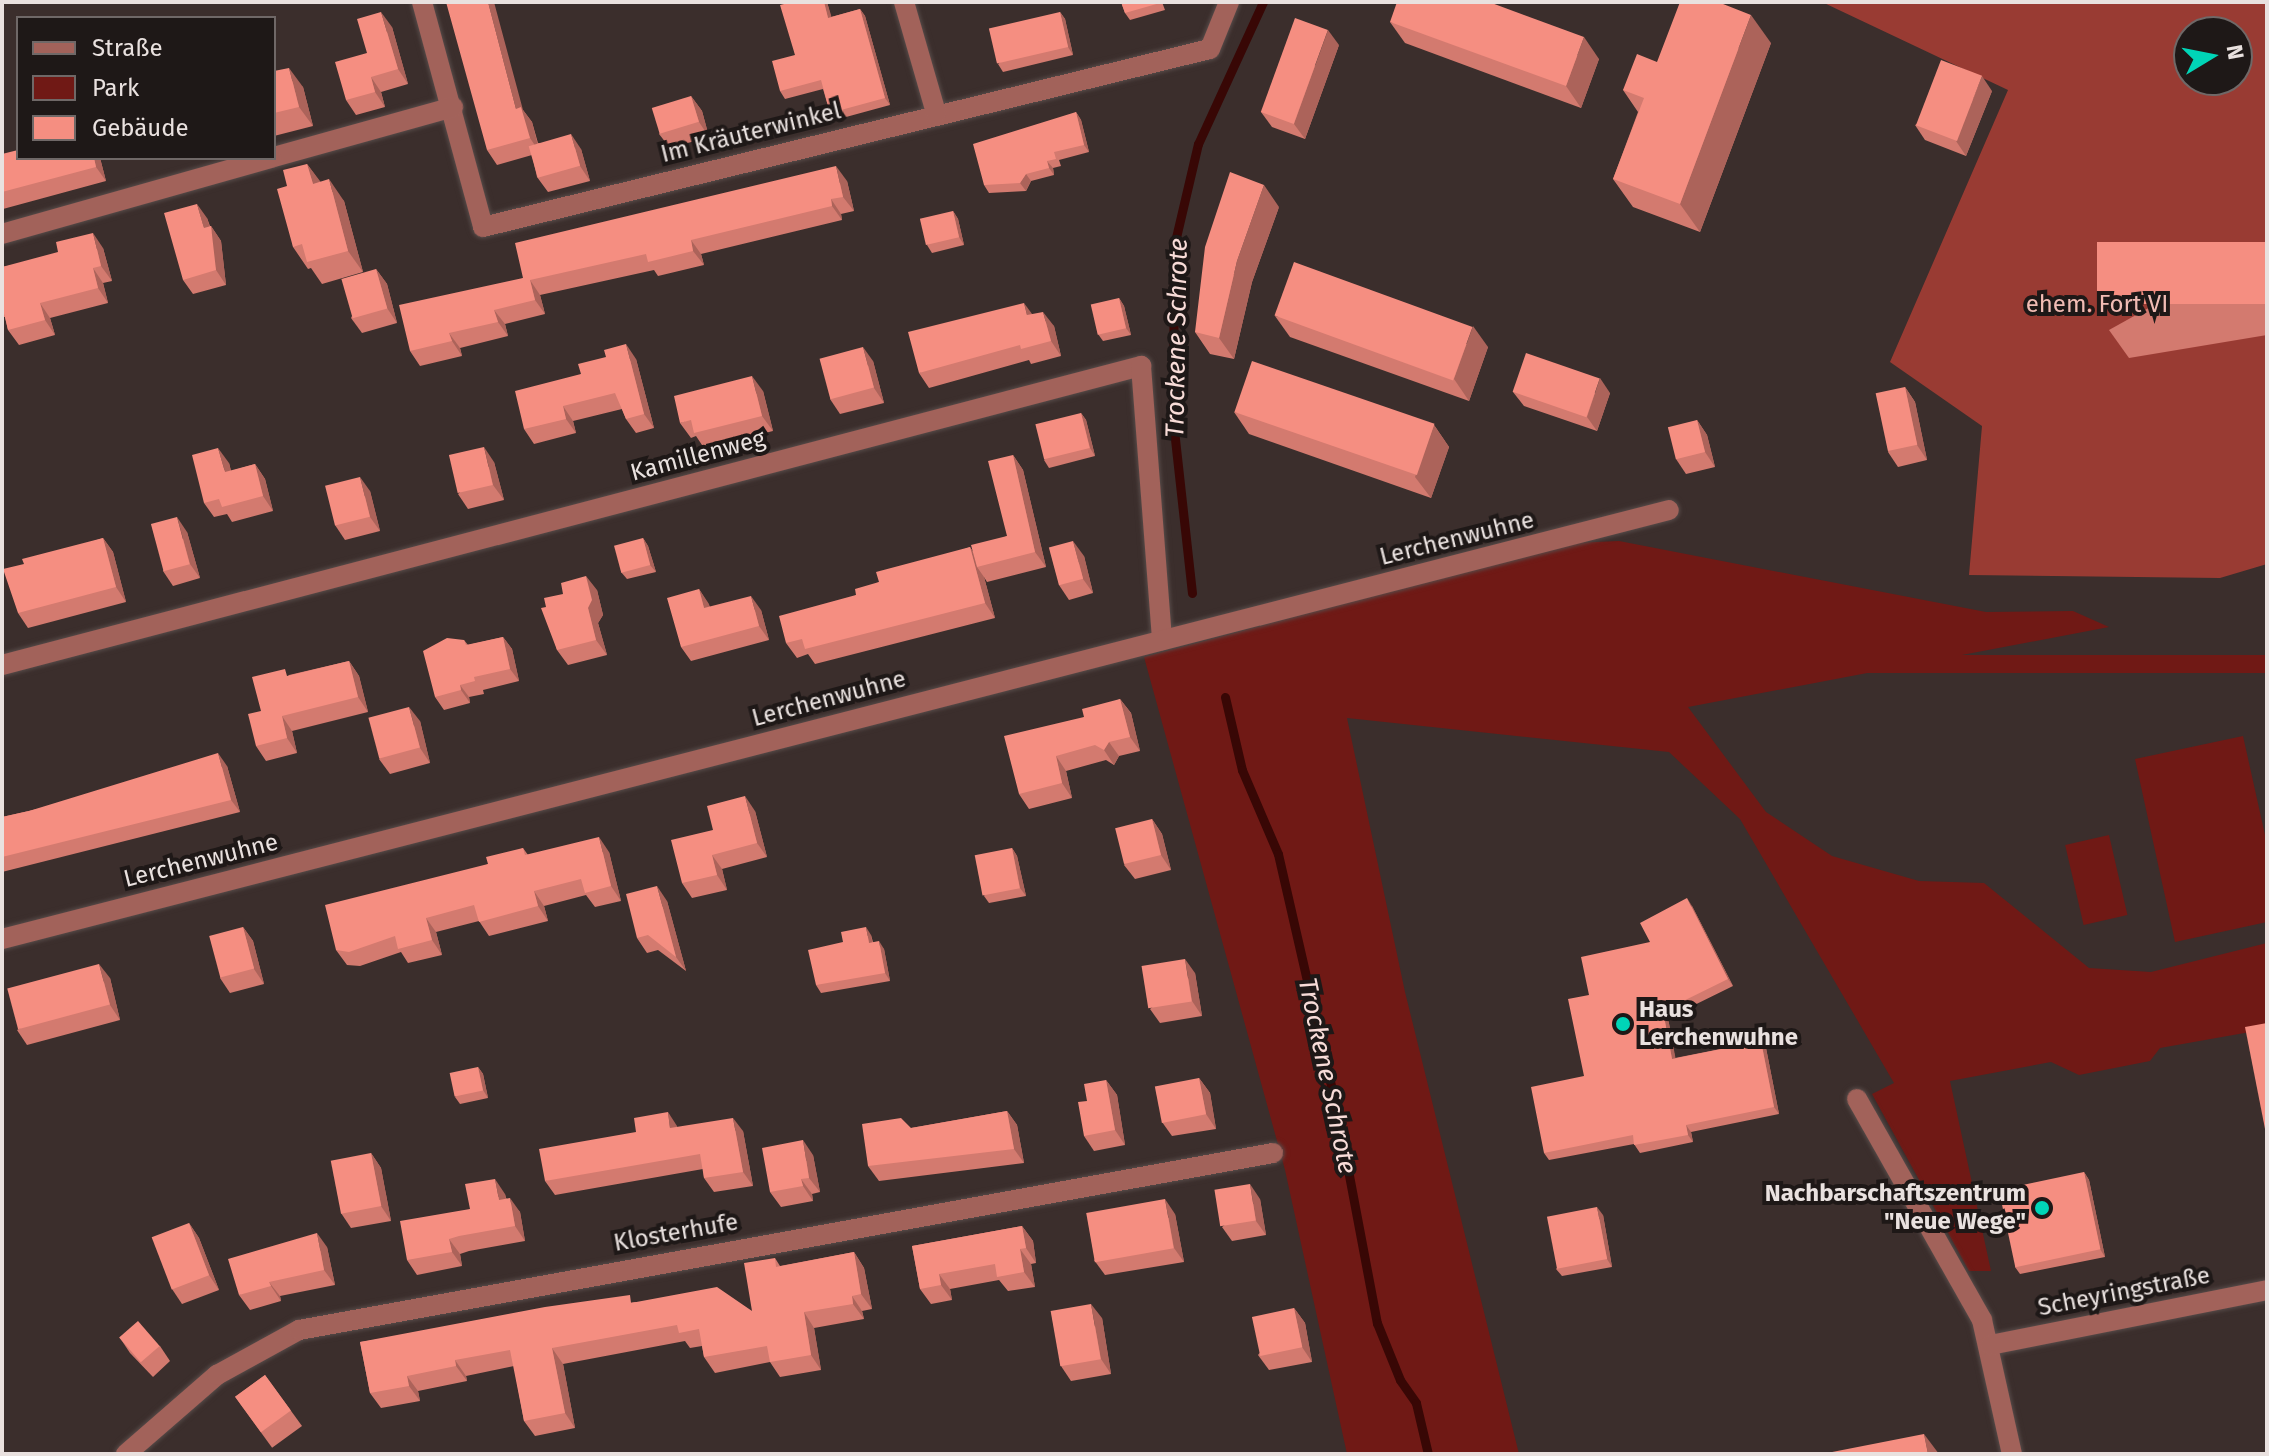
<!DOCTYPE html>
<html>
<head>
<meta charset="utf-8">
<style>
  body { margin:0 }
  #map { position:relative; width:2269px; height:1456px; overflow:hidden; background:#3b2e2c; font-family:"Fira Sans",sans-serif }
  div>[style] { position:absolute }
  .green>* { inset:0; background:#701915; transform-origin:0 0 }
  .forest>* { inset:0; background:#993b33 }
  .stream>* { height:9px; margin:-4.5px; padding:0 4.5px; transform-origin:4.5px; border-radius:4.5px; background:#380705 }
  .roads { filter:drop-shadow(0 0 2px #574b49) drop-shadow(0 0 2px #574b49) }
  .minor>* { height:20px; margin:-10px; padding:0 10px; transform-origin:10px; border-radius:10px; background:#a2625a }
  .wall>* { inset:0; background:#d37a6f; transform-origin:0 0 }
  .shaded-wall>* { inset:0; background:#ac635a }
  .building>* { inset:0; background:#f58e81; transform-origin:0 0 }
  .dots>* { width:22px; height:22px; translate:-50% -50%; box-sizing:border-box; border:4px solid #1e1817; border-radius:50% }
  span { translate:-50% -50%; white-space:nowrap; text-align:center; line-height:1.15; -webkit-text-stroke:8px #1e1817; paint-order:stroke }
  .street-label { font-size:24px; color:#e9e1df }
  .park-label { font-size:24px; color:#f1bcb4 }
  .poi-label { font-size:24px; color:#e9e1df; font-weight:700 }
  .left { translate:0 -50%; text-align:left }
  .right { translate:-100% -50%; text-align:right }
  .water-label { font-size:26px; color:#f8dcd8; font-style:italic }
  .frame { position:absolute; inset:0; border:4px solid #e9e1df; pointer-events:none }
  .legend { position:absolute; left:16px; top:16px; width:260px; height:144px; box-sizing:border-box; background:#1e1817; border:2px solid #6f6867; margin:0; padding:10px 14px; list-style:none; font-size:24px; color:#e9e1df }
  .legend li { display:flex; align-items:center; gap:16px; height:40px }
  .legend b { width:40px; border:2px solid #6f6867 }
  .north { position:absolute; left:2173px; top:16px; width:80px; height:80px; box-sizing:border-box; background:#1e1817; border:2px solid #6f6867; border-radius:50%; rotate:80deg; font-size:22px; font-weight:700; line-height:32px; text-align:center; color:#e9e1df }
  .north::after { content:''; display:block; margin:auto; width:28px; height:36px; background:#00d5b7; clip-path:polygon(50% 0,100% 100%,50% 72%,0 100%) }
</style>
</head>
<body>
<div id="map">
  <div class="green">
    <div style="clip-path:polygon(1619px 541px,1986px 612px,2073px 611px,2109px 627px,1688px 707px,1766px 812px,1832px 856px,1919px 881px,1984px 883px,2089px 968px,2151px 972px,2267px 943px,2267px 1029px,2160px 1048px,2150px 1061px,2079px 1075px,2051px 1062px,1950px 1081px,1991px 1271px,1969px 1271px,1872px 1094px,1894px 1083px,1740px 819px,1669px 752px,1347px 718px,1405px 992px,1519px 1454px,1347px 1454px,1285px 1170px,1144px 657px,1572px 543px)"></div>
    <div style="left:2267px;top:655px;width:18px;height:459px;rotate:90deg"></div>
    <div style="clip-path:polygon(2243px 736px,2267px 844px,2267px 922px,2175px 942px,2135px 759px)"></div>
    <div style="left:2109px;top:835px;width:82px;height:45px;rotate:77deg"></div>
  </div>
  <div class="forest">
    <div style="clip-path:polygon(evenodd,1822px 2px,2267px 2px,2267px 564px,2220px 578px,1969px 575px,1982px 426px,1890px 362px,2008px 90px,1822px 2px,2189px 32px,2237px 32px,2237px 80px,2189px 80px,2189px 32px)"></div>
  </div>
  <div class="stream">
    <div style="left:1192px;top:593px;width:173px;rotate:-96.3deg"></div>
    <div style="left:1173px;top:421px;width:175px;rotate:-89.7deg"></div>
    <div style="left:1174px;top:246px;width:105px;rotate:-76.8deg"></div>
    <div style="left:1198px;top:144px;width:156px;rotate:-65.4deg"></div>
    <div style="left:1225px;top:697px;width:75px;rotate:76.9deg"></div>
    <div style="left:1242px;top:770px;width:91px;rotate:66.8deg"></div>
    <div style="left:1278px;top:854px;width:270px;rotate:77.1deg"></div>
    <div style="left:1338px;top:1117px;width:210px;rotate:79.3deg"></div>
    <div style="left:1377px;top:1323px;width:61px;rotate:68deg"></div>
    <div style="left:1400px;top:1380px;width:28px;rotate:55deg"></div>
    <div style="left:1416px;top:1403px;width:52px;rotate:76.8deg"></div>
  </div>
  <div class="roads">
    <div class="minor">
      <div style="left:422px;top:2px;width:233px;rotate:74.8deg"></div>
      <div style="left:483px;top:227px;width:748px;rotate:-13.76deg"></div>
      <div style="left:1210px;top:49px;width:51px;rotate:-68deg"></div>
      <div style="left:904px;top:2px;width:116px;rotate:73.9deg"></div>
      <div style="left:274px;top:157px;width:186px;rotate:-15.6deg"></div>
      <div style="left:2px;top:234px;width:280px;rotate:-15.8deg"></div>
      <div style="left:2px;top:665px;width:1178px;rotate:-14.71deg"></div>
      <div style="left:1141px;top:366px;width:275px;rotate:85.6deg"></div>
      <div style="left:2px;top:939px;width:1721px;rotate:-14.43deg"></div>
      <div style="left:1857px;top:1099px;width:254px;rotate:60.5deg"></div>
      <div style="left:1982px;top:1320px;width:137px;rotate:77.4deg"></div>
      <div style="left:1990px;top:1345px;width:282px;rotate:-11.2deg"></div>
      <div style="left:126px;top:1454px;width:121px;rotate:-41deg"></div>
      <div style="left:217px;top:1375px;width:94px;rotate:-28.8deg"></div>
      <div style="left:299px;top:1330px;width:990px;rotate:-10.3deg"></div>
    </div>
  </div>
  <div class="wall">
    <div style="clip-path:polygon(792px 2px,827px 2px,831px 17px,860px 9px,865px 16px,890px 105px,835px 120px,830px 113px,823px 89px,785px 99px,780px 91px,795px 55px)"></div>
    <div style="clip-path:polygon(1121px 2px,1162px 2px,1165px 10px,1130px 20px,1125px 13px)"></div>
    <div style="clip-path:polygon(1060px 12px,1065px 19px,1073px 55px,1003px 72px,998px 64px)"></div>
    <div style="clip-path:polygon(1390px 22px,1599px 59px,1581px 108px,1405px 43px)"></div>
    <div style="clip-path:polygon(392px 27px,408px 84px,381px 92px,385px 107px,356px 115px,346px 100px,367px 53px)"></div>
    <div style="clip-path:polygon(1771px 43px,1700px 232px,1633px 207px,1613px 179px,1638px 112px,1623px 90px,1657px 62px)"></div>
    <div style="clip-path:polygon(1339px 45px,1305px 139px,1272px 127px,1261px 112px)"></div>
    <div style="clip-path:polygon(274px 71px,303px 87px,313px 126px,274px 136px)"></div>
    <div style="clip-path:polygon(1992px 91px,1966px 156px,1925px 140px,1915px 125px)"></div>
    <div style="clip-path:polygon(691px 96px,702px 111px,709px 137px,670px 148px,659px 134px)"></div>
    <div style="clip-path:polygon(523px 110px,532px 122px,538px 143px,581px 149px,590px 181px,548px 192px,537px 177px,532px 155px,497px 165px,487px 150px)"></div>
    <div style="clip-path:polygon(1076px 112px,1081px 120px,1089px 152px,1059px 160px,1061px 166px,1053px 168px,1054px 175px,1031px 181px,1026px 191px,989px 193px,984px 185px)"></div>
    <div style="clip-path:polygon(2px 154px,18px 158px,100px 158px,106px 181px,3px 209px,2px 208px)"></div>
    <div style="clip-path:polygon(307px 164px,320px 182px,344px 201px,363px 272px,322px 284px,311px 268px,308px 269px,293px 247px,287px 186px)"></div>
    <div style="clip-path:polygon(847px 181px,854px 211px,841px 214px,842px 220px,701px 254px,704px 265px,658px 276px,654px 270px,540px 295px,545px 314px,505px 324px,508px 336px,460px 348px,462px 356px,420px 366px,410px 351px,523px 278px)"></div>
    <div style="clip-path:polygon(1279px 207px,1252px 282px,1234px 359px,1210px 354px,1195px 332px)"></div>
    <div style="clip-path:polygon(953px 211px,958px 219px,964px 245px,932px 253px,927px 245px)"></div>
    <div style="clip-path:polygon(207px 218px,210px 226px,211px 226px,221px 241px,226px 285px,193px 294px,183px 280px)"></div>
    <div style="clip-path:polygon(2267px 242px,2267px 335px,2129px 358px,2109px 330px)"></div>
    <div style="clip-path:polygon(103px 248px,112px 281px,103px 283px,108px 303px,50px 318px,55px 335px,19px 345px,8px 330px,5px 317px,2px 317px,2px 267px)"></div>
    <div style="clip-path:polygon(376px 269px,387px 284px,397px 323px,362px 333px,351px 318px)"></div>
    <div style="clip-path:polygon(1119px 298px,1124px 306px,1131px 335px,1103px 341px,1098px 334px)"></div>
    <div style="clip-path:polygon(1032px 314px,1054px 326px,1061px 356px,1031px 364px,1029px 360px,929px 388px,919px 373px)"></div>
    <div style="clip-path:polygon(1275px 316px,1488px 347px,1469px 401px,1290px 337px)"></div>
    <div style="clip-path:polygon(636px 359px,654px 428px,636px 433px,626px 419px,622px 409px,573px 421px,576px 433px,534px 444px,524px 429px,581px 374px)"></div>
    <div style="clip-path:polygon(873px 361px,884px 403px,840px 414px,830px 399px)"></div>
    <div style="clip-path:polygon(1905px 387px,1915px 402px,1927px 460px,1898px 467px,1888px 452px)"></div>
    <div style="clip-path:polygon(763px 391px,773px 431px,704px 448px,696px 436px,691px 438px,680px 423px)"></div>
    <div style="clip-path:polygon(1513px 392px,1610px 393px,1597px 431px,1524px 406px)"></div>
    <div style="clip-path:polygon(1234px 412px,1434px 425px,1449px 447px,1431px 498px,1249px 434px)"></div>
    <div style="clip-path:polygon(1081px 413px,1086px 420px,1095px 456px,1049px 468px,1044px 460px)"></div>
    <div style="clip-path:polygon(1697px 420px,1707px 435px,1715px 467px,1686px 474px,1676px 459px)"></div>
    <div style="clip-path:polygon(1013px 455px,1023px 470px,1046px 567px,987px 582px,984px 577px,995px 618px,815px 664px,808px 654px,797px 658px,786px 643px,856px 595px,879px 582px,970px 547px,973px 552px,1007px 536px)"></div>
    <div style="clip-path:polygon(494px 462px,504px 500px,468px 509px,458px 494px)"></div>
    <div style="clip-path:polygon(229px 463px,231px 471px,255px 464px,265px 479px,273px 511px,232px 522px,227px 514px,214px 517px,204px 503px)"></div>
    <div style="clip-path:polygon(370px 491px,380px 531px,345px 540px,335px 525px)"></div>
    <div style="clip-path:polygon(187px 532px,200px 578px,173px 586px,163px 571px)"></div>
    <div style="clip-path:polygon(103px 538px,113px 552px,126px 602px,28px 628px,18px 613px,24px 564px)"></div>
    <div style="clip-path:polygon(643px 538px,648px 546px,656px 572px,627px 579px,621px 572px)"></div>
    <div style="clip-path:polygon(1084px 556px,1093px 593px,1069px 600px,1059px 585px)"></div>
    <div style="clip-path:polygon(699px 589px,710px 607px,761px 610px,769px 640px,691px 661px,681px 647px)"></div>
    <div style="clip-path:polygon(597px 590px,603px 615px,598px 623px,607px 655px,568px 665px,557px 650px,546px 607px)"></div>
    <div style="clip-path:polygon(503px 637px,512px 649px,519px 681px,483px 690px,484px 694px,469px 697px,470px 703px,444px 710px,435px 697px,464px 640px,468px 645px)"></div>
    <div style="clip-path:polygon(349px 661px,359px 676px,368px 712px,292px 731px,297px 753px,266px 761px,256px 746px,261px 711px,289px 675px)"></div>
    <div style="clip-path:polygon(1120px 699px,1131px 713px,1140px 751px,1119px 756px,1114px 765px,1106px 760px,1066px 771px,1072px 798px,1029px 809px,1019px 794px,1084px 717px)"></div>
    <div style="clip-path:polygon(420px 721px,430px 763px,390px 774px,379px 759px)"></div>
    <div style="clip-path:polygon(227px 766px,240px 812px,2px 872px,2px 817px)"></div>
    <div style="clip-path:polygon(755px 811px,767px 857px,722px 869px,727px 890px,692px 898px,682px 883px,713px 830px)"></div>
    <div style="clip-path:polygon(1152px 819px,1162px 834px,1171px 870px,1135px 879px,1124px 865px)"></div>
    <div style="clip-path:polygon(523px 848px,528px 855px,609px 852px,621px 901px,595px 907px,586px 895px,544px 906px,548px 921px,489px 936px,479px 921px,436px 932px,442px 955px,408px 963px,401px 952px,360px 966px,347px 965px,336px 950px,488px 864px)"></div>
    <div style="clip-path:polygon(1012px 848px,1017px 856px,1026px 896px,989px 903px,984px 896px)"></div>
    <div style="clip-path:polygon(667px 901px,686px 971px,658px 950px,647px 953px,637px 938px)"></div>
    <div style="clip-path:polygon(1692px 906px,1733px 986px,1668px 1018px,1675px 1058px,1761px 1041px,1766px 1048px,1779px 1114px,1691px 1132px,1693px 1142px,1640px 1153px,1634px 1144px,1549px 1160px,1544px 1153px,1584px 1076px,1650px 942px)"></div>
    <div style="clip-path:polygon(243px 927px,253px 941px,264px 984px,230px 993px,220px 978px)"></div>
    <div style="clip-path:polygon(871px 935px,873px 942px,884px 949px,890px 981px,821px 993px,816px 985px,843px 942px)"></div>
    <div style="clip-path:polygon(1195px 973px,1202px 1016px,1160px 1023px,1150px 1009px)"></div>
    <div style="clip-path:polygon(110px 978px,120px 1020px,27px 1045px,17px 1030px)"></div>
    <div style="clip-path:polygon(478px 1067px,483px 1074px,488px 1098px,460px 1104px,455px 1097px)"></div>
    <div style="clip-path:polygon(1199px 1078px,1210px 1093px,1216px 1129px,1172px 1136px,1162px 1122px)"></div>
    <div style="clip-path:polygon(1106px 1080px,1117px 1095px,1125px 1145px,1094px 1151px,1084px 1136px,1087px 1101px)"></div>
    <div style="clip-path:polygon(1007px 1111px,1017px 1125px,1024px 1163px,879px 1181px,868px 1166px,911px 1128px)"></div>
    <div style="clip-path:polygon(677px 1127px,743px 1131px,753px 1186px,714px 1192px,704px 1178px,703px 1169px,555px 1195px,545px 1181px)"></div>
    <div style="clip-path:polygon(371px 1153px,381px 1168px,391px 1221px,351px 1228px,341px 1213px)"></div>
    <div style="clip-path:polygon(813px 1155px,820px 1192px,812px 1194px,813px 1201px,781px 1207px,770px 1192px)"></div>
    <div style="clip-path:polygon(2084px 1172px,2089px 1180px,2105px 1257px,2020px 1274px,2015px 1267px)"></div>
    <div style="clip-path:polygon(505px 1194px,506px 1198px,520px 1212px,525px 1241px,469px 1251px,460px 1254px,462px 1266px,417px 1275px,407px 1260px,470px 1209px)"></div>
    <div style="clip-path:polygon(1260px 1199px,1266px 1235px,1232px 1241px,1222px 1227px)"></div>
    <div style="clip-path:polygon(1175px 1214px,1184px 1262px,1105px 1275px,1094px 1260px)"></div>
    <div style="clip-path:polygon(1603px 1215px,1612px 1267px,1562px 1276px,1556px 1269px)"></div>
    <div style="clip-path:polygon(189px 1223px,199px 1238px,219px 1290px,182px 1304px,172px 1289px)"></div>
    <div style="clip-path:polygon(1022px 1226px,1033px 1241px,1036px 1263px,1031px 1264px,1035px 1287px,1008px 1291px,999px 1280px,950px 1289px,952px 1300px,931px 1304px,920px 1289px,912px 1246px)"></div>
    <div style="clip-path:polygon(327px 1247px,335px 1285px,280px 1296px,281px 1301px,250px 1310px,239px 1295px)"></div>
    <div style="clip-path:polygon(854px 1252px,864px 1268px,872px 1309px,862px 1311px,864px 1319px,814px 1328px,821px 1370px,780px 1377px,770px 1362px,715px 1373px,704px 1357px,702px 1346px,690px 1348px,685px 1341px,563px 1364px,575px 1428px,535px 1436px,524px 1421px,514px 1366px,466px 1376px,467px 1381px,418px 1391px,420px 1401px,381px 1408px,370px 1393px,360px 1342px,635px 1302px,752px 1311px,775px 1258px,780px 1266px)"></div>
    <div style="clip-path:polygon(1294px 1308px,1305px 1323px,1312px 1362px,1269px 1370px,1258px 1355px)"></div>
    <div style="clip-path:polygon(1102px 1318px,1111px 1374px,1071px 1381px,1061px 1366px)"></div>
    <div style="clip-path:polygon(120px 1338px,160px 1346px,170px 1361px,153px 1377px,130px 1353px)"></div>
    <div style="left:265px;top:1375px;width:63px;height:37px;rotate:54deg"></div>
  </div>
  <div class="shaded-wall">
    <div style="clip-path:polygon(488px 2px,494px 2px,523px 110px,532px 122px,540px 153px,530px 138px,516px 109px)"></div>
    <div style="clip-path:polygon(824px 2px,827px 2px,834px 25px,828px 18px)"></div>
    <div style="clip-path:polygon(860px 9px,865px 16px,890px 105px,885px 98px)"></div>
    <div style="clip-path:polygon(381px 12px,392px 27px,408px 84px,398px 69px)"></div>
    <div style="clip-path:polygon(1060px 12px,1065px 19px,1073px 55px,1068px 47px)"></div>
    <div style="clip-path:polygon(1751px 15px,1771px 43px,1700px 232px,1680px 204px)"></div>
    <div style="clip-path:polygon(1328px 30px,1339px 45px,1305px 139px,1294px 124px)"></div>
    <div style="clip-path:polygon(1584px 37px,1599px 59px,1581px 108px,1566px 86px)"></div>
    <div style="clip-path:polygon(289px 68px,303px 87px,313px 126px,299px 107px)"></div>
    <div style="clip-path:polygon(1982px 76px,1992px 91px,1966px 156px,1956px 141px)"></div>
    <div style="clip-path:polygon(371px 77px,381px 92px,385px 107px,375px 92px)"></div>
    <div style="clip-path:polygon(691px 96px,702px 111px,709px 137px,699px 122px)"></div>
    <div style="clip-path:polygon(1076px 112px,1081px 120px,1089px 152px,1084px 145px)"></div>
    <div style="clip-path:polygon(571px 134px,581px 149px,590px 181px,580px 166px)"></div>
    <div style="clip-path:polygon(94px 158px,100px 158px,106px 181px,96px 167px)"></div>
    <div style="clip-path:polygon(1047px 161px,1053px 168px,1054px 175px,1049px 168px)"></div>
    <div style="clip-path:polygon(307px 164px,323px 185px,313px 184px)"></div>
    <div style="clip-path:polygon(836px 166px,847px 181px,854px 211px,843px 197px)"></div>
    <div style="clip-path:polygon(1026px 174px,1031px 181px,1026px 191px,1020px 183px)"></div>
    <div style="clip-path:polygon(329px 179px,344px 201px,363px 272px,348px 251px)"></div>
    <div style="clip-path:polygon(1264px 185px,1279px 207px,1252px 282px,1234px 359px,1219px 338px,1237px 261px)"></div>
    <div style="clip-path:polygon(831px 199px,841px 214px,842px 220px,832px 206px)"></div>
    <div style="clip-path:polygon(197px 204px,207px 218px,212px 234px,211px 226px,221px 241px,226px 285px,216px 270px)"></div>
    <div style="clip-path:polygon(953px 211px,958px 219px,964px 245px,959px 237px)"></div>
    <div style="clip-path:polygon(93px 233px,103px 248px,112px 281px,101px 266px)"></div>
    <div style="clip-path:polygon(691px 240px,701px 254px,704px 265px,693px 251px)"></div>
    <div style="clip-path:polygon(93px 268px,103px 283px,108px 303px,98px 288px)"></div>
    <div style="clip-path:polygon(376px 269px,387px 284px,397px 323px,387px 308px)"></div>
    <div style="clip-path:polygon(530px 280px,540px 295px,545px 314px,535px 300px)"></div>
    <div style="clip-path:polygon(1119px 298px,1124px 306px,1131px 335px,1126px 328px)"></div>
    <div style="clip-path:polygon(40px 303px,50px 318px,55px 335px,45px 320px)"></div>
    <div style="clip-path:polygon(1024px 303px,1035px 318px,1027px 315px)"></div>
    <div style="clip-path:polygon(494px 310px,505px 324px,508px 336px,498px 322px)"></div>
    <div style="clip-path:polygon(1043px 312px,1054px 326px,1061px 356px,1051px 341px)"></div>
    <div style="clip-path:polygon(1473px 326px,1488px 347px,1469px 401px,1454px 379px)"></div>
    <div style="clip-path:polygon(449px 333px,460px 348px,462px 356px,452px 341px)"></div>
    <div style="clip-path:polygon(626px 344px,636px 359px,654px 428px,644px 414px)"></div>
    <div style="clip-path:polygon(863px 347px,873px 361px,884px 403px,874px 388px)"></div>
    <div style="clip-path:polygon(752px 376px,763px 391px,773px 431px,762px 416px)"></div>
    <div style="clip-path:polygon(1600px 378px,1610px 393px,1597px 431px,1587px 417px)"></div>
    <div style="clip-path:polygon(1905px 387px,1915px 402px,1927px 460px,1917px 445px)"></div>
    <div style="clip-path:polygon(563px 406px,573px 421px,576px 433px,566px 419px)"></div>
    <div style="clip-path:polygon(1081px 413px,1086px 420px,1095px 456px,1090px 448px)"></div>
    <div style="clip-path:polygon(1697px 420px,1707px 435px,1715px 467px,1705px 452px)"></div>
    <div style="clip-path:polygon(1434px 425px,1449px 447px,1431px 498px,1415px 477px)"></div>
    <div style="clip-path:polygon(484px 447px,494px 462px,504px 500px,493px 485px)"></div>
    <div style="clip-path:polygon(218px 448px,229px 463px,235px 487px,225px 472px)"></div>
    <div style="clip-path:polygon(1013px 455px,1023px 470px,1046px 567px,1035px 552px)"></div>
    <div style="clip-path:polygon(255px 464px,265px 479px,273px 511px,263px 496px)"></div>
    <div style="clip-path:polygon(360px 477px,370px 491px,380px 531px,370px 517px)"></div>
    <div style="clip-path:polygon(177px 517px,187px 532px,200px 578px,190px 564px)"></div>
    <div style="clip-path:polygon(103px 538px,113px 552px,126px 602px,116px 587px)"></div>
    <div style="clip-path:polygon(643px 538px,648px 546px,656px 572px,650px 565px)"></div>
    <div style="clip-path:polygon(1073px 541px,1084px 556px,1093px 593px,1083px 579px)"></div>
    <div style="clip-path:polygon(970px 547px,980px 562px,977px 567px,984px 577px,995px 618px,985px 603px)"></div>
    <div style="clip-path:polygon(586px 576px,597px 590px,603px 615px,598px 623px,607px 655px,596px 640px,588px 608px)"></div>
    <div style="clip-path:polygon(699px 589px,709px 604px,714px 623px,704px 608px)"></div>
    <div style="clip-path:polygon(751px 596px,761px 610px,769px 640px,759px 626px)"></div>
    <div style="clip-path:polygon(503px 637px,512px 649px,519px 681px,510px 669px)"></div>
    <div style="clip-path:polygon(349px 661px,359px 676px,368px 712px,358px 697px)"></div>
    <div style="clip-path:polygon(460px 685px,469px 697px,470px 703px,461px 690px)"></div>
    <div style="clip-path:polygon(1120px 699px,1131px 713px,1140px 751px,1130px 737px)"></div>
    <div style="clip-path:polygon(409px 707px,420px 721px,430px 763px,420px 748px)"></div>
    <div style="clip-path:polygon(282px 716px,292px 731px,297px 753px,287px 738px)"></div>
    <div style="clip-path:polygon(1109px 742px,1119px 756px,1114px 765px,1104px 750px)"></div>
    <div style="clip-path:polygon(218px 753px,227px 766px,240px 812px,231px 800px)"></div>
    <div style="clip-path:polygon(1056px 756px,1066px 771px,1072px 798px,1062px 783px)"></div>
    <div style="clip-path:polygon(745px 796px,755px 811px,767px 857px,757px 843px)"></div>
    <div style="clip-path:polygon(1152px 819px,1162px 834px,1171px 870px,1161px 855px)"></div>
    <div style="clip-path:polygon(599px 837px,609px 852px,621px 901px,611px 886px)"></div>
    <div style="clip-path:polygon(1012px 848px,1017px 856px,1026px 896px,1020px 888px)"></div>
    <div style="clip-path:polygon(712px 855px,722px 869px,727px 890px,717px 875px)"></div>
    <div style="clip-path:polygon(657px 886px,667px 901px,686px 971px,676px 957px)"></div>
    <div style="clip-path:polygon(534px 891px,544px 906px,548px 921px,538px 906px)"></div>
    <div style="clip-path:polygon(1687px 898px,1692px 906px,1733px 986px,1728px 979px)"></div>
    <div style="clip-path:polygon(426px 918px,436px 932px,442px 955px,432px 940px)"></div>
    <div style="clip-path:polygon(243px 927px,253px 941px,264px 984px,254px 969px)"></div>
    <div style="clip-path:polygon(866px 927px,871px 935px,874px 951px,869px 943px)"></div>
    <div style="clip-path:polygon(879px 941px,884px 949px,890px 981px,885px 973px)"></div>
    <div style="clip-path:polygon(1185px 959px,1195px 973px,1202px 1016px,1192px 1001px)"></div>
    <div style="clip-path:polygon(99px 964px,110px 978px,120px 1020px,110px 1005px)"></div>
    <div style="clip-path:polygon(1663px 1011px,1668px 1018px,1677px 1066px,1672px 1059px)"></div>
    <div style="clip-path:polygon(1761px 1041px,1766px 1048px,1779px 1114px,1774px 1107px)"></div>
    <div style="clip-path:polygon(478px 1067px,483px 1074px,488px 1098px,483px 1090px)"></div>
    <div style="clip-path:polygon(1199px 1078px,1210px 1093px,1216px 1129px,1206px 1114px)"></div>
    <div style="clip-path:polygon(1106px 1080px,1117px 1095px,1125px 1145px,1115px 1130px)"></div>
    <div style="clip-path:polygon(1007px 1111px,1017px 1125px,1024px 1163px,1014px 1149px)"></div>
    <div style="clip-path:polygon(668px 1112px,677px 1126px,680px 1142px,670px 1128px)"></div>
    <div style="clip-path:polygon(733px 1118px,743px 1131px,753px 1186px,743px 1172px)"></div>
    <div style="clip-path:polygon(1686px 1125px,1691px 1132px,1693px 1142px,1688px 1135px)"></div>
    <div style="clip-path:polygon(803px 1140px,813px 1155px,820px 1192px,809px 1178px)"></div>
    <div style="clip-path:polygon(371px 1153px,381px 1168px,391px 1221px,381px 1206px)"></div>
    <div style="clip-path:polygon(2084px 1172px,2089px 1180px,2105px 1257px,2100px 1249px)"></div>
    <div style="clip-path:polygon(495px 1179px,505px 1194px,509px 1214px,499px 1200px)"></div>
    <div style="clip-path:polygon(801px 1179px,812px 1194px,813px 1201px,803px 1186px)"></div>
    <div style="clip-path:polygon(1250px 1184px,1260px 1199px,1266px 1235px,1256px 1221px)"></div>
    <div style="clip-path:polygon(510px 1198px,520px 1212px,525px 1241px,515px 1226px)"></div>
    <div style="clip-path:polygon(1165px 1199px,1175px 1214px,1184px 1262px,1174px 1248px)"></div>
    <div style="clip-path:polygon(1597px 1207px,1603px 1215px,1612px 1267px,1607px 1259px)"></div>
    <div style="clip-path:polygon(189px 1223px,199px 1238px,219px 1290px,209px 1275px)"></div>
    <div style="clip-path:polygon(1022px 1226px,1033px 1241px,1036px 1263px,1026px 1248px)"></div>
    <div style="clip-path:polygon(317px 1233px,327px 1247px,335px 1285px,324px 1270px)"></div>
    <div style="clip-path:polygon(449px 1239px,460px 1254px,462px 1266px,452px 1252px)"></div>
    <div style="clip-path:polygon(1020px 1249px,1031px 1264px,1035px 1287px,1024px 1272px)"></div>
    <div style="clip-path:polygon(854px 1252px,864px 1268px,872px 1309px,861px 1294px)"></div>
    <div style="clip-path:polygon(939px 1274px,950px 1289px,952px 1300px,941px 1285px)"></div>
    <div style="clip-path:polygon(269px 1282px,280px 1296px,281px 1301px,271px 1286px)"></div>
    <div style="clip-path:polygon(852px 1296px,862px 1311px,864px 1319px,853px 1304px)"></div>
    <div style="clip-path:polygon(1091px 1304px,1102px 1318px,1111px 1374px,1101px 1359px)"></div>
    <div style="clip-path:polygon(1294px 1308px,1305px 1323px,1312px 1362px,1302px 1347px)"></div>
    <div style="clip-path:polygon(804px 1312px,814px 1328px,821px 1370px,811px 1355px)"></div>
    <div style="clip-path:polygon(552px 1348px,563px 1364px,575px 1428px,565px 1413px)"></div>
    <div style="clip-path:polygon(455px 1360px,466px 1376px,467px 1381px,456px 1366px)"></div>
    <div style="clip-path:polygon(407px 1376px,418px 1391px,420px 1401px,409px 1386px)"></div>
    <div style="clip-path:polygon(1924px 1434px,1939px 1454px,1928px 1454px)"></div>
  </div>
  <div class="building">
    <div style="clip-path:polygon(446px 2px,488px 2px,516px 109px,521px 107px,530px 138px,487px 150px)"></div>
    <div style="clip-path:polygon(792px 2px,824px 2px,828px 18px,860px 9px,885px 98px,830px 113px,821px 80px,780px 91px,772px 61px,795px 55px,780px 5px)"></div>
    <div style="clip-path:polygon(1121px 2px,1159px 2px,1160px 3px,1125px 13px)"></div>
    <div style="clip-path:polygon(1397px 2px,1489px 2px,1584px 37px,1566px 86px,1390px 22px)"></div>
    <div style="clip-path:polygon(1680px 2px,1718px 2px,1751px 15px,1680px 204px,1613px 179px,1644px 98px,1623px 90px,1637px 54px,1657px 62px)"></div>
    <div style="clip-path:polygon(381px 12px,398px 69px,371px 77px,375px 92px,346px 100px,335px 62px,367px 53px,357px 19px)"></div>
    <div style="left:1060px;top:12px;width:36px;height:73px;rotate:77deg"></div>
    <div style="left:1295px;top:18px;width:35px;height:100px;rotate:20deg"></div>
    <div style="left:1941px;top:60px;width:44px;height:70px;rotate:21deg"></div>
    <div style="clip-path:polygon(289px 68px,299px 107px,274px 113px,274px 71px)"></div>
    <div style="left:691px;top:96px;width:27px;height:41px;rotate:73deg"></div>
    <div style="clip-path:polygon(1076px 112px,1084px 145px,1054px 152px,1056px 159px,1047px 161px,1049px 168px,1026px 174px,1020px 183px,984px 185px,973px 144px)"></div>
    <div style="left:571px;top:134px;width:33px;height:44px;rotate:74deg"></div>
    <div style="clip-path:polygon(18px 150px,18px 158px,94px 158px,96px 167px,2px 192px,2px 154px)"></div>
    <div style="clip-path:polygon(307px 164px,313px 184px,329px 179px,348px 251px,307px 262px,302px 244px,293px 247px,277px 189px,287px 186px,283px 170px)"></div>
    <div style="clip-path:polygon(836px 166px,843px 197px,831px 199px,832px 206px,691px 240px,693px 251px,648px 262px,646px 254px,530px 280px,535px 300px,494px 310px,498px 322px,449px 333px,452px 341px,410px 351px,399px 305px,523px 278px,515px 243px)"></div>
    <div style="clip-path:polygon(1230px 172px,1264px 185px,1237px 261px,1219px 338px,1195px 332px,1205px 247px)"></div>
    <div style="clip-path:polygon(197px 204px,204px 228px,211px 226px,216px 270px,183px 280px,164px 213px)"></div>
    <div style="left:953px;top:211px;width:27px;height:34px;rotate:77deg"></div>
    <div style="clip-path:polygon(93px 233px,101px 266px,93px 268px,98px 288px,40px 303px,45px 320px,8px 330px,2px 305px,2px 267px,58px 252px,56px 242px)"></div>
    <div style="left:2267px;top:242px;width:62px;height:170px;rotate:90deg"></div>
    <div style="left:1294px;top:262px;width:190px;height:57px;rotate:20deg"></div>
    <div style="left:376px;top:269px;width:41px;height:36px;rotate:74deg"></div>
    <div style="left:1119px;top:298px;width:31px;height:29px;rotate:77deg"></div>
    <div style="clip-path:polygon(1024px 303px,1027px 315px,1043px 312px,1051px 341px,1021px 349px,1020px 345px,919px 373px,908px 332px)"></div>
    <div style="clip-path:polygon(626px 344px,644px 414px,626px 419px,615px 393px,563px 406px,566px 419px,524px 429px,515px 391px,581px 374px,578px 364px,606px 357px,604px 350px)"></div>
    <div style="left:863px;top:347px;width:42px;height:45px;rotate:75deg"></div>
    <div style="left:1526px;top:353px;width:78px;height:41px;rotate:19deg"></div>
    <div style="left:1252px;top:361px;width:193px;height:54px;rotate:19deg"></div>
    <div style="clip-path:polygon(752px 376px,762px 416px,694px 433px,691px 420px,680px 423px,674px 396px)"></div>
    <div style="left:1905px;top:387px;width:59px;height:30px;rotate:78deg"></div>
    <div style="left:1081px;top:413px;width:36px;height:47px;rotate:76deg"></div>
    <div style="left:1697px;top:420px;width:33px;height:30px;rotate:76deg"></div>
    <div style="left:484px;top:447px;width:39px;height:36px;rotate:77deg"></div>
    <div style="clip-path:polygon(218px 448px,225px 472px,255px 464px,263px 496px,222px 507px,219px 499px,204px 503px,192px 455px)"></div>
    <div style="clip-path:polygon(1013px 455px,1035px 552px,977px 567px,971px 545px,1007px 536px,988px 461px)"></div>
    <div style="left:360px;top:477px;width:41px;height:36px;rotate:76deg"></div>
    <div style="left:177px;top:517px;width:49px;height:27px;rotate:75deg"></div>
    <div style="clip-path:polygon(103px 538px,116px 587px,18px 613px,3px 569px,24px 564px,22px 559px)"></div>
    <div style="left:643px;top:538px;width:28px;height:30px;rotate:75deg"></div>
    <div style="left:1073px;top:541px;width:39px;height:25px;rotate:75deg"></div>
    <div style="clip-path:polygon(970px 547px,985px 603px,805px 649px,802px 639px,786px 643px,779px 616px,856px 595px,855px 589px,879px 582px,876px 572px)"></div>
    <div style="clip-path:polygon(586px 576px,592px 600px,588px 608px,596px 640px,557px 650px,541px 608px,546px 607px,544px 598px,563px 594px,561px 583px)"></div>
    <div style="clip-path:polygon(699px 589px,704px 608px,751px 596px,759px 626px,681px 647px,667px 598px)"></div>
    <div style="clip-path:polygon(503px 637px,510px 669px,474px 677px,475px 681px,460px 685px,461px 690px,435px 697px,423px 651px,447px 638px,464px 640px,466px 645px)"></div>
    <div style="clip-path:polygon(349px 661px,358px 697px,282px 716px,287px 738px,256px 746px,248px 714px,261px 711px,252px 677px,285px 669px,287px 676px)"></div>
    <div style="clip-path:polygon(1120px 699px,1130px 737px,1109px 742px,1104px 750px,1095px 745px,1056px 756px,1062px 783px,1019px 794px,1004px 736px,1084px 717px,1082px 709px)"></div>
    <div style="left:409px;top:707px;width:42px;height:42px;rotate:75deg"></div>
    <div style="clip-path:polygon(218px 753px,231px 800px,2px 857px,2px 817px,29px 811px)"></div>
    <div style="clip-path:polygon(745px 796px,757px 843px,712px 855px,717px 875px,682px 883px,671px 840px,713px 830px,707px 806px)"></div>
    <div style="left:1152px;top:819px;width:37px;height:38px;rotate:76deg"></div>
    <div style="clip-path:polygon(599px 837px,611px 886px,585px 893px,581px 879px,534px 891px,538px 906px,479px 922px,474px 905px,426px 918px,432px 940px,398px 949px,395px 936px,349px 952px,336px 950px,325px 905px,488px 864px,486px 857px,523px 848px,525px 855px)"></div>
    <div style="left:1012px;top:848px;width:41px;height:38px;rotate:79deg"></div>
    <div style="clip-path:polygon(657px 886px,676px 957px,648px 935px,637px 938px,626px 894px)"></div>
    <div style="clip-path:polygon(1687px 898px,1728px 979px,1663px 1011px,1672px 1059px,1761px 1041px,1774px 1107px,1686px 1125px,1688px 1135px,1634px 1145px,1633px 1135px,1544px 1153px,1531px 1087px,1584px 1076px,1568px 999px,1589px 995px,1581px 957px,1650px 942px,1640px 923px)"></div>
    <div style="left:243px;top:927px;width:43px;height:35px;rotate:75deg"></div>
    <div style="clip-path:polygon(866px 927px,869px 943px,879px 941px,885px 973px,816px 985px,808px 950px,843px 942px,841px 932px)"></div>
    <div style="left:1185px;top:959px;width:43px;height:44px;rotate:81deg"></div>
    <div style="left:99px;top:964px;width:42px;height:95px;rotate:75deg"></div>
    <div style="clip-path:polygon(2267px 1023px,2267px 1139px,2245px 1027px)"></div>
    <div style="left:478px;top:1067px;width:24px;height:29px;rotate:78deg"></div>
    <div style="left:1199px;top:1078px;width:37px;height:45px;rotate:79deg"></div>
    <div style="clip-path:polygon(1106px 1080px,1115px 1130px,1084px 1136px,1078px 1102px,1087px 1101px,1084px 1084px)"></div>
    <div style="clip-path:polygon(1007px 1111px,1014px 1149px,868px 1166px,862px 1124px,901px 1118px,911px 1128px)"></div>
    <div style="clip-path:polygon(668px 1112px,670px 1128px,733px 1118px,743px 1172px,704px 1178px,700px 1154px,545px 1181px,539px 1149px,636px 1132px,634px 1118px)"></div>
    <div style="clip-path:polygon(803px 1140px,809px 1178px,801px 1179px,803px 1186px,770px 1192px,762px 1148px)"></div>
    <div style="left:371px;top:1153px;width:54px;height:41px;rotate:79deg"></div>
    <div style="left:2084px;top:1172px;width:79px;height:87px;rotate:78deg"></div>
    <div style="clip-path:polygon(495px 1179px,499px 1200px,510px 1198px,515px 1226px,459px 1236px,449px 1239px,452px 1252px,407px 1260px,400px 1221px,470px 1209px,465px 1184px)"></div>
    <div style="left:1250px;top:1184px;width:37px;height:36px;rotate:81deg"></div>
    <div style="left:1165px;top:1199px;width:50px;height:80px;rotate:80deg"></div>
    <div style="left:1597px;top:1207px;width:53px;height:51px;rotate:79deg"></div>
    <div style="left:189px;top:1223px;width:56px;height:40px;rotate:69deg"></div>
    <div style="clip-path:polygon(1022px 1226px,1026px 1248px,1020px 1249px,1024px 1272px,997px 1277px,995px 1264px,939px 1274px,941px 1285px,920px 1289px,912px 1246px)"></div>
    <div style="clip-path:polygon(317px 1233px,324px 1270px,269px 1282px,271px 1286px,239px 1295px,228px 1259px)"></div>
    <div style="clip-path:polygon(854px 1252px,861px 1294px,852px 1296px,853px 1304px,804px 1312px,811px 1355px,770px 1362px,767px 1346px,704px 1357px,699px 1329px,679px 1333px,677px 1325px,552px 1348px,565px 1413px,524px 1421px,510px 1350px,455px 1360px,456px 1366px,407px 1376px,409px 1386px,370px 1393px,360px 1342px,545px 1307px,630px 1295px,631px 1303px,717px 1287px,752px 1311px,744px 1263px,775px 1258px,776px 1267px)"></div>
    <div style="left:1091px;top:1304px;width:56px;height:41px;rotate:80deg"></div>
    <div style="left:1294px;top:1308px;width:40px;height:43px;rotate:78deg"></div>
    <div style="left:138px;top:1321px;width:33px;height:25px;rotate:49deg"></div>
    <div style="left:265px;top:1375px;width:44px;height:37px;rotate:54deg"></div>
    <div style="clip-path:polygon(1924px 1434px,1928px 1454px,1822px 1454px)"></div>
  </div>
  <div class="dots">
    <div style="left:1623px;top:1024px;background:#00d5b7"></div>
    <div style="left:2042px;top:1208px;background:#00d5b7"></div>
  </div>
  <div class="street-label">
    <span style="left:751px;top:133px;rotate:-14deg">Im Kräuterwinkel</span>
    <span style="left:698px;top:456px;rotate:-15deg">Kamillenweg</span>
    <span style="left:1457px;top:539px;rotate:-14deg">Lerchenwuhne</span>
    <span style="left:829px;top:699px;rotate:-15deg">Lerchenwuhne</span>
    <span style="left:201px;top:861px;rotate:-14deg">Lerchenwuhne</span>
    <span style="left:676px;top:1233px;rotate:-10deg">Klosterhufe</span>
    <span style="left:2124px;top:1292px;rotate:-11deg">Scheyringstraße</span>
  </div>
  <div class="park-label">
    <span style="left:2097px;top:305px">ehem. Fort VI</span>
  </div>
  <div class="poi-label">
    <span class="left" style="left:1639px;top:1024px">Haus<br>Lerchenwuhne</span>
    <span class="right" style="left:2026px;top:1208px">Nachbarschaftszentrum<br>"Neue Wege"</span>
  </div>
  <div class="water-label">
    <span style="left:1177px;top:338px;rotate:-89deg">Trockene Schrote</span>
    <span style="left:1327px;top:1076px;rotate:78deg">Trockene Schrote</span>
  </div>
  <div class="frame"></div>
  <ul class="legend">
  <li><b style="height:10px;background:#a2625a"></b>Straße</li>
  <li><b style="height:22px;background:#701915"></b>Park</li>
  <li><b style="height:22px;background:#f58e81"></b>Gebäude</li>
  </ul>
  <div class="north">N</div>
</div>
</body>
</html>
